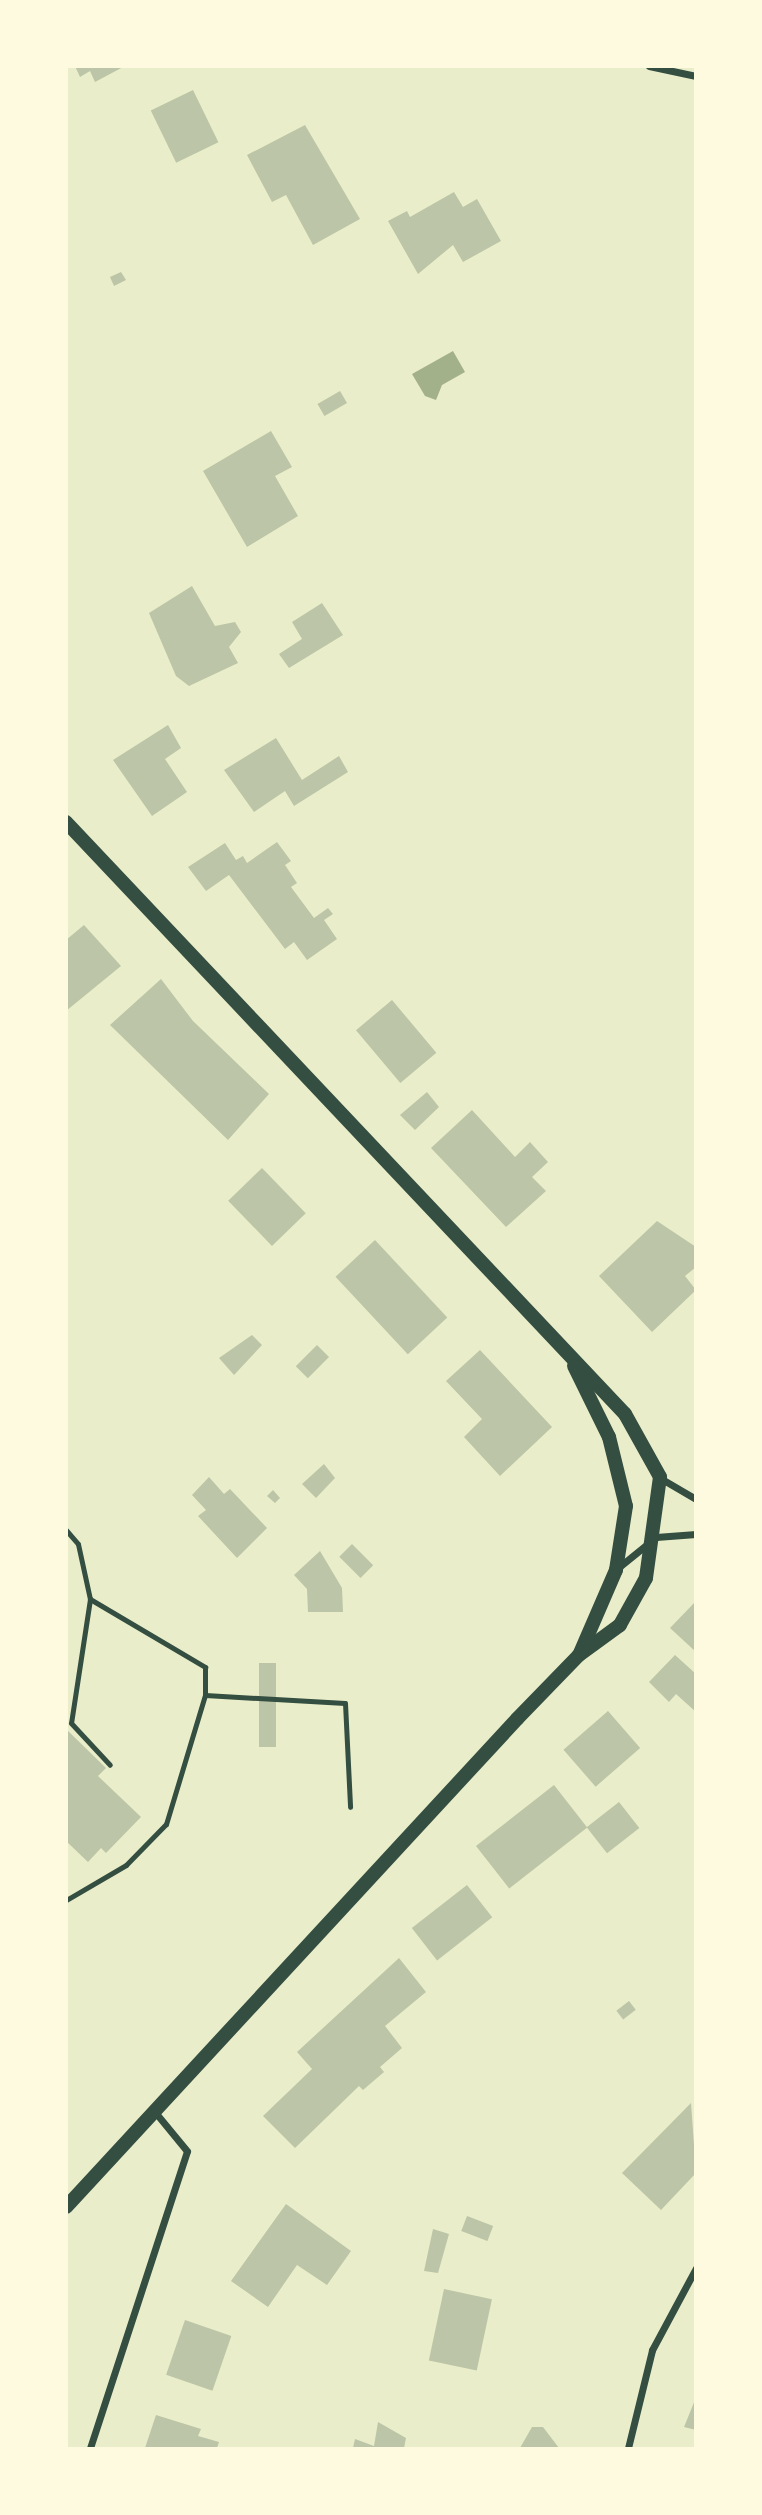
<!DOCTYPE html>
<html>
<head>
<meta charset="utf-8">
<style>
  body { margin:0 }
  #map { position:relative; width:762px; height:2515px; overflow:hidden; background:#e9edc9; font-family:Commissioner,sans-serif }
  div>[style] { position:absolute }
  .water>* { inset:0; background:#a3b18a }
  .building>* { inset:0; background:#bcc5a7; transform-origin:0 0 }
  .service>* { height:5px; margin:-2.5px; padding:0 2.5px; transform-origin:2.5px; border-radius:2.5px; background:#344e41 }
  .minor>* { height:7px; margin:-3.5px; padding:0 3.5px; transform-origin:3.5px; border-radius:3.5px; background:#344e41 }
  .secondary>* { height:14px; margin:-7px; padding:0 7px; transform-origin:7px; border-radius:7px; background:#344e41 }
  span { translate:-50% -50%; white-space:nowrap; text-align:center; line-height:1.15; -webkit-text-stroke:5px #fefae0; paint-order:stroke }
  .frame { position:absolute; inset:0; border:68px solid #fefae0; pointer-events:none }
</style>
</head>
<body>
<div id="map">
  <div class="water">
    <div style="clip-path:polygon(453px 351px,465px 372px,442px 385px,436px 400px,425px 396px,412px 374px)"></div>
  </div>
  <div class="building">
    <div style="clip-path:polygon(75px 66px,125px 66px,95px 82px,90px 71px,80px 77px)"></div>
    <div style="left:193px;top:90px;width:58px;height:47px;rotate:64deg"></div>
    <div style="clip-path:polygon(305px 125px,360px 219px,313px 245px,286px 195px,272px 202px,247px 155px)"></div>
    <div style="clip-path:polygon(454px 192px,463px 207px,477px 199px,501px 241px,463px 262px,453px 245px,418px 274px,388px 221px,407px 211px,410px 217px)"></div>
    <div style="clip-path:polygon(121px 272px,126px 280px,114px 286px,110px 277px)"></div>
    <div style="left:340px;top:391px;width:14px;height:26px;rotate:60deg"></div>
    <div style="clip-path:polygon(271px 431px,292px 467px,275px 476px,298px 516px,247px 547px,203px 471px)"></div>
    <div style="clip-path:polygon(192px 586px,215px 626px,235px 622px,241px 632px,229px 647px,238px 663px,189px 686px,176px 676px,149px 613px)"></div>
    <div style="clip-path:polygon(322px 603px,343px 635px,289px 668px,279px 654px,302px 639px,292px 622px)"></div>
    <div style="clip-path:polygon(168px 725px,181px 748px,165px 759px,187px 792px,152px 816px,113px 760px)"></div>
    <div style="clip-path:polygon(276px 738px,302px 780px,339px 756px,348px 772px,294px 806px,285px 791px,254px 812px,224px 770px)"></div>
    <div style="clip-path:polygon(277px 842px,291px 861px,285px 865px,297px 883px,291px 887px,314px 918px,328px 908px,333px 914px,324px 920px,337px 939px,307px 960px,294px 942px,285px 949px,229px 875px,206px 891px,188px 867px,225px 843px,236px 860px,243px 856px,247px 863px)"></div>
    <div style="clip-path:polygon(84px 925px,121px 966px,66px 1011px,66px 940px)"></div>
    <div style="clip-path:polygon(161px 979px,193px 1021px,269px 1094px,228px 1140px,110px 1025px)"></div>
    <div style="left:392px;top:1000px;width:69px;height:47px;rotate:50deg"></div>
    <div style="clip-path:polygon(427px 1092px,439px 1107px,415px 1130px,400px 1115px)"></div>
    <div style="clip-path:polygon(472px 1110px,515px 1157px,530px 1142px,548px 1162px,532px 1177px,546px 1191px,506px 1227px,431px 1148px)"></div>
    <div style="left:262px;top:1168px;width:63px;height:47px;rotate:46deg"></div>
    <div style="clip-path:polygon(657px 1221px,696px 1247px,696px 1267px,685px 1276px,696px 1290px,652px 1332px,599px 1276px)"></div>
    <div style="left:375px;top:1240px;width:106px;height:54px;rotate:47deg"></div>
    <div style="clip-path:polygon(252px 1335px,262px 1345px,234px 1375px,219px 1358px)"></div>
    <div style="left:317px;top:1345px;width:17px;height:30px;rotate:45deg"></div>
    <div style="clip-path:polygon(480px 1350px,552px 1427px,500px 1476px,464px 1437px,482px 1419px,446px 1381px)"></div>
    <div style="clip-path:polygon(324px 1464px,335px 1478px,316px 1498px,302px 1484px)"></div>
    <div style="clip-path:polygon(209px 1477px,224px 1494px,230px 1489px,267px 1528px,237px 1558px,198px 1516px,206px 1510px,192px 1495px)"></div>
    <div style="clip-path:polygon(273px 1490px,280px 1498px,275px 1503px,267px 1496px)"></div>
    <div style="left:352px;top:1544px;width:30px;height:18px;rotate:45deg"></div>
    <div style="clip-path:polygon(320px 1551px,342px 1588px,343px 1612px,308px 1612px,307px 1589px,294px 1575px)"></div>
    <div style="clip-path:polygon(696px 1601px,696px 1652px,670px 1628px)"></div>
    <div style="clip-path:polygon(675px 1655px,696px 1674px,696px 1712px,676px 1694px,669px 1702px,649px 1682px)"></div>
    <div style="left:259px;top:1663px;width:17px;height:84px"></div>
    <div style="left:608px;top:1711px;width:49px;height:59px;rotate:49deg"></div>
    <div style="clip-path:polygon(66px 1729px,106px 1768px,98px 1776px,141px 1817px,106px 1853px,101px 1848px,88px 1862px,66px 1841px)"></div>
    <div style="left:554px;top:1785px;width:54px;height:99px;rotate:52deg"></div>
    <div style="left:619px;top:1802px;width:33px;height:41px;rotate:52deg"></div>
    <div style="left:467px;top:1885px;width:41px;height:70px;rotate:52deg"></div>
    <div style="clip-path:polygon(399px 1958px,426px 1992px,385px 2026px,402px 2048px,380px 2067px,384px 2072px,363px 2090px,359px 2086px,295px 2148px,263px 2116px,312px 2069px,297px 2052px)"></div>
    <div style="left:629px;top:2001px;width:11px;height:16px;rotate:52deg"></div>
    <div style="clip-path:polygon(691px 2103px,696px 2173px,661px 2210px,622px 2173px)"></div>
    <div style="clip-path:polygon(286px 2204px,351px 2251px,327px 2285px,297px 2265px,268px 2307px,231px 2281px)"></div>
    <div style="left:467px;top:2216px;width:28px;height:16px;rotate:21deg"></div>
    <div style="clip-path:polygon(433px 2229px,449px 2234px,438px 2273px,424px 2271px)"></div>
    <div style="left:444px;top:2289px;width:49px;height:73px;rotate:12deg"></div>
    <div style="left:185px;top:2320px;width:49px;height:58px;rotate:19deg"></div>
    <div style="clip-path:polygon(695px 2400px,696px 2400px,696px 2430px,684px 2427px)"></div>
    <div style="clip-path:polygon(156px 2415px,201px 2429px,198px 2436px,219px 2442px,217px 2448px,145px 2448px)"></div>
    <div style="clip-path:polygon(378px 2422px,406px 2438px,404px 2448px,353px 2448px,355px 2439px,374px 2446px)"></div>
    <div style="clip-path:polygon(532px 2427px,543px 2427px,559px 2448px,520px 2448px)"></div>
  </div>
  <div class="service">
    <div style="left:66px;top:1530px;width:18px;rotate:49deg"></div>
    <div style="left:78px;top:1544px;width:56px;rotate:77.7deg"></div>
    <div style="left:90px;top:1599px;width:134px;rotate:30.6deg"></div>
    <div style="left:205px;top:1667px;width:28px;rotate:90deg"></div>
    <div style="left:205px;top:1695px;width:135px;rotate:106.8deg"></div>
    <div style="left:166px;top:1824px;width:57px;rotate:134.3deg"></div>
    <div style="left:126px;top:1865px;width:69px;rotate:149.7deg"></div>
    <div style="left:90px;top:1599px;width:125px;rotate:98.7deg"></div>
    <div style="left:71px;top:1723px;width:57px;rotate:47.1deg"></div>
    <div style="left:205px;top:1695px;width:140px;rotate:3.3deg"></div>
    <div style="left:345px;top:1703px;width:104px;rotate:87.2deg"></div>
  </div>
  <div class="minor">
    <div style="left:649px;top:66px;width:48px;rotate:12deg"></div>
    <div style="left:660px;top:1478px;width:42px;rotate:30.3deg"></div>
    <div style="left:619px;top:1567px;width:48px;rotate:-39deg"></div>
    <div style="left:656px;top:1537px;width:40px;rotate:-4.3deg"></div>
    <div style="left:90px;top:2448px;width:312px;rotate:-71.9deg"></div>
    <div style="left:187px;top:2151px;width:50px;rotate:-129.4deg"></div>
    <div style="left:628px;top:2448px;width:101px;rotate:-76.2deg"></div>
    <div style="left:652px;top:2350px;width:93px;rotate:-61.8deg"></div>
  </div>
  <div class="secondary">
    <div style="left:66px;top:822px;width:814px;rotate:46.64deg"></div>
    <div style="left:625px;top:1414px;width:72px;rotate:60.9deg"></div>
    <div style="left:660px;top:1477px;width:102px;rotate:97.9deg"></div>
    <div style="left:646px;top:1578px;width:54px;rotate:119deg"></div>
    <div style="left:620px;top:1625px;width:51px;rotate:143.8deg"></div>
    <div style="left:579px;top:1655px;width:89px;rotate:134.1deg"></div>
    <div style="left:517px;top:1719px;width:664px;rotate:132.74deg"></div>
    <div style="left:574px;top:1366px;width:79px;rotate:63.8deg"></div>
    <div style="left:609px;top:1437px;width:71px;rotate:76.2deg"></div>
    <div style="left:626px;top:1506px;width:65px;rotate:98.9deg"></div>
    <div style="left:616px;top:1570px;width:90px;rotate:113.4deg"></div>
  </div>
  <div class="frame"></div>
</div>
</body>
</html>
